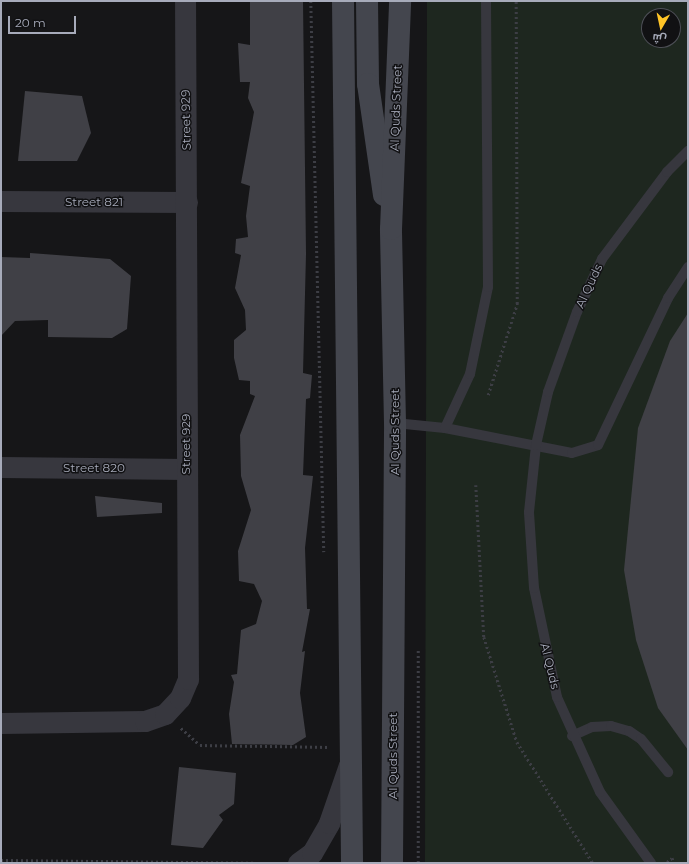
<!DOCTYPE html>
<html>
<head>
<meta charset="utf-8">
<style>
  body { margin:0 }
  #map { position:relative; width:689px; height:864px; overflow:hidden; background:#161618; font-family:Montserrat,Cairo,sans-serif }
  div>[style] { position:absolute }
  .green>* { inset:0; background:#1e271f }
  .building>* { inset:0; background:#404046 }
  .path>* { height:2.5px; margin-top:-1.25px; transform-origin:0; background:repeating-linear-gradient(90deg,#3d3e45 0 2px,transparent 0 5px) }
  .lane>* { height:10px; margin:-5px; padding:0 5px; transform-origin:5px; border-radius:5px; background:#37373e }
  .street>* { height:21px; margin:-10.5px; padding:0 10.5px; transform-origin:10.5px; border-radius:10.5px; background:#37373e }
  .secondary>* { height:22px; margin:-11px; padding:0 11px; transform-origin:11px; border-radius:11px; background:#44464e }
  span { translate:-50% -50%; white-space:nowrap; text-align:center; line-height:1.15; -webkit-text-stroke:3px #111113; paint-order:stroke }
  .street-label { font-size:12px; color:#a7abba }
  .frame { position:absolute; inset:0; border:2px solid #a7abba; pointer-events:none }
  .north { position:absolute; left:641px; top:8px; width:40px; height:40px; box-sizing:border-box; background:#111113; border:1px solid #4d4f56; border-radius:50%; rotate:189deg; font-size:11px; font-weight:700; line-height:16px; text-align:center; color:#a7abba }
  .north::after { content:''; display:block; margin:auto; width:14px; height:18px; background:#ffc427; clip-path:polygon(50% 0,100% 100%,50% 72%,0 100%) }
  .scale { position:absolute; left:8px; top:16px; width:68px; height:18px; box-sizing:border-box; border:2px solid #a7abba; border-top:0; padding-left:5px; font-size:12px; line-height:14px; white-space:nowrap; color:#a7abba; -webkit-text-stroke:3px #111113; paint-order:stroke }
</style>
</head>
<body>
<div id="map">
  <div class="green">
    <div style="clip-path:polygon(evenodd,427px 1px,688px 1px,688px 863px,425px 863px,427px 1px,649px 16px,673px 16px,673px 40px,649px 40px,649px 16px)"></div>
  </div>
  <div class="building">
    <div style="clip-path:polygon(250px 1px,303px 1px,306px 254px,303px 373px,312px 375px,310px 398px,306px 399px,303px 475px,313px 476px,305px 548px,307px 609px,310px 609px,302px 652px,305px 651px,300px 693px,306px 737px,293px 745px,232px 744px,229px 714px,234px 682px,231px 675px,237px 674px,241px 630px,256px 624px,262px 601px,254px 584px,239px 581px,238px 551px,251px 510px,241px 476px,240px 435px,255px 396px,250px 394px,250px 381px,239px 380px,234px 358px,234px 340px,246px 330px,245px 310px,235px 288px,241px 255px,235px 253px,236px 239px,248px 237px,246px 216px,250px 186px,241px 183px,254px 112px,248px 98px,250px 82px,240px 82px,238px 43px,250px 45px)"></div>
    <div style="clip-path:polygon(25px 91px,82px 96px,91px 133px,77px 161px,18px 161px)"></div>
    <div style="clip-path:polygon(30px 253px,110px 259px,131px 276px,127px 329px,112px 338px,48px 337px,48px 320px,15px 321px,1px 336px,1px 257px,30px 258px)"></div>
    <div style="clip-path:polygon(688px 313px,688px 750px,658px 708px,636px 640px,624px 570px,638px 428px,670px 341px)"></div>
    <div style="clip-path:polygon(95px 496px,162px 503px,162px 513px,97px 517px)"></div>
    <div style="clip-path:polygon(179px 767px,236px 773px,234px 804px,219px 815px,223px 820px,203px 848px,171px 845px)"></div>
  </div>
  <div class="path">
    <div style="left:311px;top:1px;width:551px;rotate:88.65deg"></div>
    <div style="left:488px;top:395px;width:96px;rotate:-72.3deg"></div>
    <div style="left:517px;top:304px;width:303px;rotate:-90.2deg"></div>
    <div style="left:476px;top:485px;width:152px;rotate:87deg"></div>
    <div style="left:484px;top:637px;width:110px;rotate:72.6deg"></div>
    <div style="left:517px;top:742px;width:143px;rotate:57.9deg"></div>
    <div style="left:181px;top:728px;width:25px;rotate:42deg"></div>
    <div style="left:200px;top:745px;width:129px;rotate:0.9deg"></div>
    <div style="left:1px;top:860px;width:267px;rotate:0.6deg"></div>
    <div style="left:667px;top:862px;width:6px;rotate:-39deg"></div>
    <div style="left:672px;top:858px;width:6px;rotate:59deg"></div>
    <div style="left:418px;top:863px;width:215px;rotate:-90deg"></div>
  </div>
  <div class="lane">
    <div style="left:395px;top:423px;width:50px;rotate:5.7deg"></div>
    <div style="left:445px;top:428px;width:129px;rotate:11.1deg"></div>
    <div style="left:572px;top:453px;width:27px;rotate:-17deg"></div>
    <div style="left:598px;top:445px;width:163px;rotate:-64.5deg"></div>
    <div style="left:668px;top:298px;width:37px;rotate:-57deg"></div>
    <div style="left:445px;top:428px;width:60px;rotate:-65.2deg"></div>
    <div style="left:470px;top:374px;width:89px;rotate:-78.3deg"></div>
    <div style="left:488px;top:287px;width:286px;rotate:-90.4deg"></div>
    <div style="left:572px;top:736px;width:22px;rotate:-24deg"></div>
    <div style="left:592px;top:727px;width:19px;rotate:-3deg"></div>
    <div style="left:611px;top:726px;width:19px;rotate:16deg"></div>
    <div style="left:629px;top:731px;width:14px;rotate:34deg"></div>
    <div style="left:641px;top:739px;width:43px;rotate:50.7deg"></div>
    <div style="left:651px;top:863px;width:87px;rotate:-125.7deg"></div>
    <div style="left:600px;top:792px;width:104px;rotate:-114.4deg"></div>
    <div style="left:557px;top:697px;width:111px;rotate:-101.9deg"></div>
    <div style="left:534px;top:588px;width:76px;rotate:-93.8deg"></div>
    <div style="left:529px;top:512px;width:67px;rotate:-84deg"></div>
    <div style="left:536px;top:445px;width:54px;rotate:-77.2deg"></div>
    <div style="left:548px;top:392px;width:85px;rotate:-70.1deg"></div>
    <div style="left:577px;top:312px;width:59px;rotate:-64.7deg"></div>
    <div style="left:602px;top:259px;width:109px;rotate:-53.2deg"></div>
    <div style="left:667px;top:172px;width:30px;rotate:-45deg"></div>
  </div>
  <div class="street">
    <div style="left:1px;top:201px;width:186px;rotate:0.3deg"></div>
    <div style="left:1px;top:467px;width:185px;rotate:0.6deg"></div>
    <div style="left:1px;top:723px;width:144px;rotate:-0.8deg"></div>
    <div style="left:145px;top:721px;width:21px;rotate:-19deg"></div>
    <div style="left:165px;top:714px;width:22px;rotate:-47deg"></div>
    <div style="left:180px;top:698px;width:21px;rotate:-67deg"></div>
    <div style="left:188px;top:679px;width:678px;rotate:-90.25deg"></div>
    <div style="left:298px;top:863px;width:17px;rotate:-36deg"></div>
    <div style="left:312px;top:853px;width:34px;rotate:-60deg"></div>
    <div style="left:329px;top:823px;width:61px;rotate:-71deg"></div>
  </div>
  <div class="secondary">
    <div style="left:343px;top:1px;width:862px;rotate:89.4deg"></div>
    <div style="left:367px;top:1px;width:83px;rotate:89.3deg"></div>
    <div style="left:368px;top:84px;width:112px;rotate:81.8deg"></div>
    <div style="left:392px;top:863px;width:440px;rotate:-89.6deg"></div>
    <div style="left:395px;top:423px;width:194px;rotate:-91.2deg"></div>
    <div style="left:391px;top:229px;width:228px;rotate:-87.7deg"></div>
  </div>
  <div class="street-label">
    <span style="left:396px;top:108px;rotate:-88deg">Al Quds Street</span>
    <span style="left:186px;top:120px;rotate:-91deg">Street 929</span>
    <span style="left:94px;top:202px">Street 821</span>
    <span style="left:589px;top:286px;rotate:-65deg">Al Quds</span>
    <span style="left:395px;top:432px;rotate:-90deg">Al Quds Street</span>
    <span style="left:186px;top:444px;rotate:-90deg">Street 929</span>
    <span style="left:94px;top:468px">Street 820</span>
    <span style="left:550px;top:666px;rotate:76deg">Al Quds</span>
    <span style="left:393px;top:756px;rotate:-90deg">Al Quds Street</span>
  </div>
  <div class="frame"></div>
  <div class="north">ش</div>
  <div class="scale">20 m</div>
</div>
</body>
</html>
